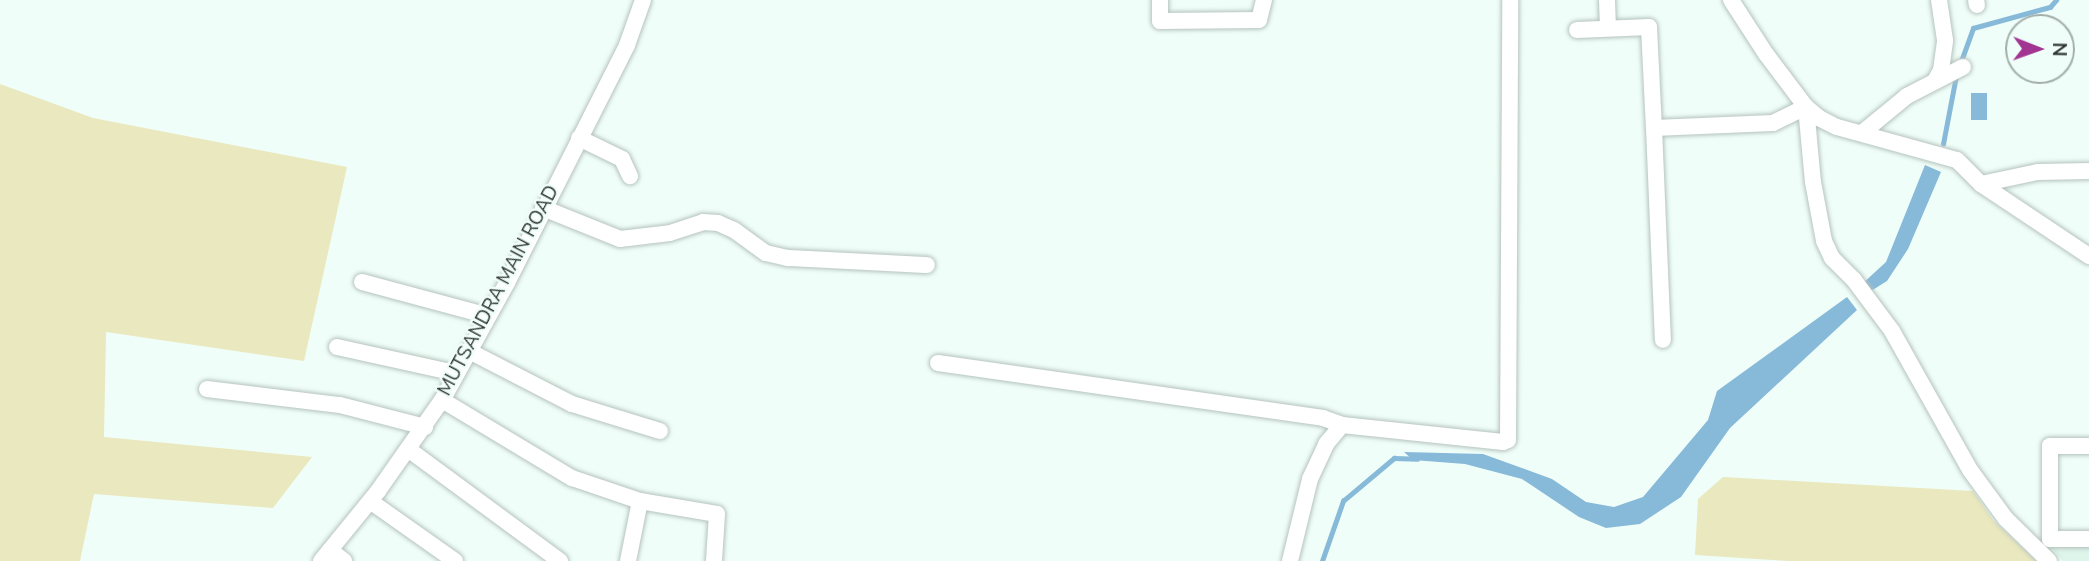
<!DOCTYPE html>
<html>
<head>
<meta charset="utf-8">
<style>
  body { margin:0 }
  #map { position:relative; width:2089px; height:561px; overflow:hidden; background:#f0fef9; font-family:"Nunito Sans",sans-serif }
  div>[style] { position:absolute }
  .built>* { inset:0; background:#def5ec }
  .green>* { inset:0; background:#eae8be }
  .water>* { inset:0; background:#87b9d8; transform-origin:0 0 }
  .stream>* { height:4.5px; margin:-2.25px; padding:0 2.25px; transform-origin:2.25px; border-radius:2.25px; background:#87b9d8 }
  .roads { filter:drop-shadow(0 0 2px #b5c3bd) drop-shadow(0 0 2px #b5c3bd) }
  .minor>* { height:16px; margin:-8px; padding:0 8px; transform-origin:8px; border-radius:8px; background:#fff }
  span { translate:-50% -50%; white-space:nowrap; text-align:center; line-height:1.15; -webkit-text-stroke:5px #f0fef9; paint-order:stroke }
  .street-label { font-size:19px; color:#303634 }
  .north { position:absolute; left:2005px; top:14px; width:70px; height:70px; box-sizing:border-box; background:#f0fef9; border:2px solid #a3aeaa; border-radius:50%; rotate:91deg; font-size:19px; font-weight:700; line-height:28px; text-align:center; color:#303634 }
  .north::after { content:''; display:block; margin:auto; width:24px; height:32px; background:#a23492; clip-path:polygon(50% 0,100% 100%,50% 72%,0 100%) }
</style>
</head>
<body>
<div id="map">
  <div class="built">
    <div style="clip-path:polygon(2045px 540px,2089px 541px,2089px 561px,2063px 561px)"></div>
  </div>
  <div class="green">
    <div style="clip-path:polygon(0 84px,93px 118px,347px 167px,304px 361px,106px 332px,104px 437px,312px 457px,273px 508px,94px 494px,80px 561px,0 561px)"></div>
    <div style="clip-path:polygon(1723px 477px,1973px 491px,1994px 521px,2036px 561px,1788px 561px,1695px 555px,1698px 499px)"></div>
  </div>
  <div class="water">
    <div style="left:1971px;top:93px;width:16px;height:27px"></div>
    <div style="clip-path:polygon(1925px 165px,1941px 172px,1908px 249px,1887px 281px,1871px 291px,1862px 284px,1886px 262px)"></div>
    <div style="clip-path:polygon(1847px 297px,1857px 310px,1730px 428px,1681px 497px,1640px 524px,1606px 528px,1579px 517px,1522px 479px,1465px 464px,1413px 460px,1404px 452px,1483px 454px,1552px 479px,1586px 502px,1614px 507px,1643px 497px,1708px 420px,1717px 391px)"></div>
  </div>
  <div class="stream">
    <div style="left:1960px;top:64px;width:38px;rotate:-70deg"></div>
    <div style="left:1973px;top:28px;width:80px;rotate:-15.3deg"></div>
    <div style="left:2050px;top:7px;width:9px;rotate:-49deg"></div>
    <div style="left:1943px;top:144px;width:69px;rotate:-79.2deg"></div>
    <div style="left:1322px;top:561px;width:64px;rotate:-70.7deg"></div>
    <div style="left:1343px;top:501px;width:67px;rotate:-40.1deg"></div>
    <div style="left:1394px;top:458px;width:23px;rotate:2deg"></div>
  </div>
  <div class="roads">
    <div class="minor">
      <div style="left:1160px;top:0;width:21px;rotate:90deg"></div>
      <div style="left:1160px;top:21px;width:99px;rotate:-0.6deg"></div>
      <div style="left:1259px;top:20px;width:21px;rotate:-76deg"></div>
      <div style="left:1607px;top:0;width:28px;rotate:88deg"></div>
      <div style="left:1731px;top:0;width:64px;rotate:57.1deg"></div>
      <div style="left:1766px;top:54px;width:66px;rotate:53deg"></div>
      <div style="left:1806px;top:107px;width:17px;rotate:40deg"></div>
      <div style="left:1819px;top:118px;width:20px;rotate:27deg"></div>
      <div style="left:1837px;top:127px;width:124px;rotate:15.4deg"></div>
      <div style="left:1957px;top:160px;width:34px;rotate:45deg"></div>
      <div style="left:1981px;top:184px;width:130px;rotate:33.7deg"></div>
      <div style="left:1976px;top:0;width:5px;rotate:79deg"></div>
      <div style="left:1577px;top:30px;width:72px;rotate:-2.4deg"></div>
      <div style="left:1649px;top:27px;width:101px;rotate:87.2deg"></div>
      <div style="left:1654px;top:128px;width:119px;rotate:-2.4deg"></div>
      <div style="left:1773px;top:123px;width:37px;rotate:-26deg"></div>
      <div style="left:1806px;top:107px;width:75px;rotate:84.7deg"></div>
      <div style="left:1813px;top:182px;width:60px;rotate:79.4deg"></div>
      <div style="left:1824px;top:241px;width:19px;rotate:65deg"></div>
      <div style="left:1832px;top:258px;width:31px;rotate:45deg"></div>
      <div style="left:1854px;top:280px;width:64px;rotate:53.3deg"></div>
      <div style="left:1892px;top:331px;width:159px;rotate:60.7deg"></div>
      <div style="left:1970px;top:470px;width:61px;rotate:53.7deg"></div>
      <div style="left:2006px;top:519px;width:60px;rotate:44.3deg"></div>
      <div style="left:1935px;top:81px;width:13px;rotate:-61deg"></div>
      <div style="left:1941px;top:70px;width:30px;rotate:-82deg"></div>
      <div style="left:1945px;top:40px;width:40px;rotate:-98.5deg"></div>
      <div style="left:1654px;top:128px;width:212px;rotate:87.6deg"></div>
      <div style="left:1862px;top:133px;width:58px;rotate:-39.4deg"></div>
      <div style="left:1907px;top:96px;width:63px;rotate:-27.4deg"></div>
      <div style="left:579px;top:138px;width:48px;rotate:26deg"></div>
      <div style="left:622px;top:159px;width:19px;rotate:65deg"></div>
      <div style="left:1981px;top:184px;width:58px;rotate:-11.9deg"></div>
      <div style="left:2038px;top:172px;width:51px;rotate:-1.1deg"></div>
      <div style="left:543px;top:208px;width:83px;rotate:21.9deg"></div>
      <div style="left:620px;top:239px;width:50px;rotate:-6.8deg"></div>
      <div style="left:670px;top:233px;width:35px;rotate:-18deg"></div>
      <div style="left:703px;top:222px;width:15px;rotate:4deg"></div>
      <div style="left:718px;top:223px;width:17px;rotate:24deg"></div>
      <div style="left:734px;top:230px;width:39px;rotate:36deg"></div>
      <div style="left:766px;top:253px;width:23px;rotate:13deg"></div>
      <div style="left:788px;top:258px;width:139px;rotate:2.9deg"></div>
      <div style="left:362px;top:282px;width:131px;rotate:15deg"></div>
      <div style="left:337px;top:347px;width:121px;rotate:12.4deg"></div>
      <div style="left:469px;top:351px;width:116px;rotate:27.2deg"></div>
      <div style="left:572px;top:404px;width:92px;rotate:17.1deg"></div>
      <div style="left:938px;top:363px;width:389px;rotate:8.1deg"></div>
      <div style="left:1323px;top:418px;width:20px;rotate:20deg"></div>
      <div style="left:1342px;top:425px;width:162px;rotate:6deg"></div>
      <div style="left:1503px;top:442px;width:5px;rotate:-22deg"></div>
      <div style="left:1508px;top:440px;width:440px;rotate:-89.7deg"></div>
      <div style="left:207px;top:389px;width:134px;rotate:6.9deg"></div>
      <div style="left:340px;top:405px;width:88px;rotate:14.5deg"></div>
      <div style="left:442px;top:400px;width:152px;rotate:31deg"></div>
      <div style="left:572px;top:478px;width:72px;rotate:18.7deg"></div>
      <div style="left:640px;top:501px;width:78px;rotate:9.6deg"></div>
      <div style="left:717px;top:514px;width:47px;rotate:93.7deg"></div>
      <div style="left:2089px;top:446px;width:39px;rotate:180deg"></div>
      <div style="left:2050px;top:446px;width:93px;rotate:90deg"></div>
      <div style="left:2050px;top:539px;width:39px"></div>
      <div style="left:408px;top:449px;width:189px;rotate:36.4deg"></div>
      <div style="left:370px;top:501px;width:104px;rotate:35.2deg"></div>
      <div style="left:330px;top:550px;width:18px;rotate:38deg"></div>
      <div style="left:321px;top:561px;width:90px;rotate:-50.8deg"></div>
      <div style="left:378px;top:491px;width:115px;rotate:-54.9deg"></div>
      <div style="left:444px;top:397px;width:130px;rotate:-61.1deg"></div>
      <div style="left:507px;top:283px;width:267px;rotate:-63.2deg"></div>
      <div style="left:627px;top:45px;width:48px;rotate:-70.4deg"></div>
      <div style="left:628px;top:561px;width:61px;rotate:-78.7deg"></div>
      <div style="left:1290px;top:561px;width:84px;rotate:-76.3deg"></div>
      <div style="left:1310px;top:479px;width:38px;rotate:-65deg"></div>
      <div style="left:1326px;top:444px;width:25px;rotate:-50deg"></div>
    </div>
  </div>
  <div class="street-label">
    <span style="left:499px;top:291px;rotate:-62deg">MUTSANDRA MAIN ROAD</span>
  </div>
  <div class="north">N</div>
</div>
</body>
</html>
